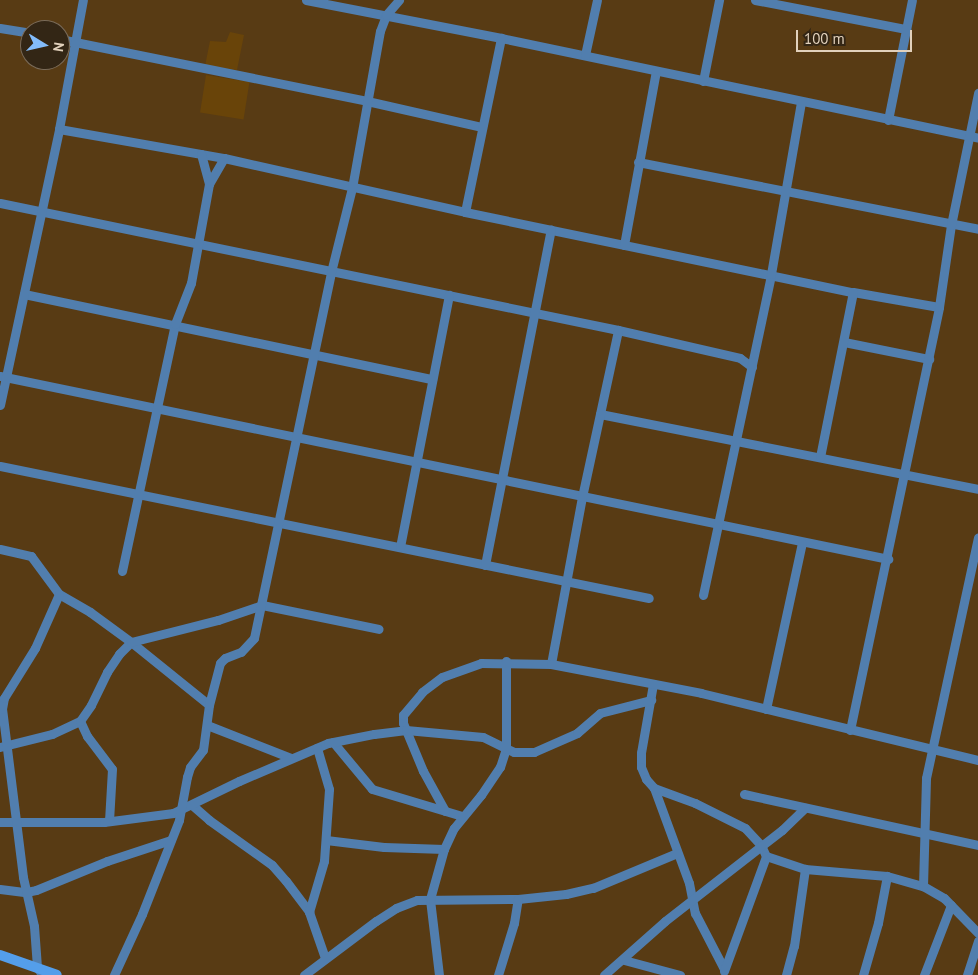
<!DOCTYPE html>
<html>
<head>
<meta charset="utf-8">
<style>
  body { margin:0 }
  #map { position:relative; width:978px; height:975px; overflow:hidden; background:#583b14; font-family:"PT Sans",sans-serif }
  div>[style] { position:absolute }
  .green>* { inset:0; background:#694409; transform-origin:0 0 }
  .street>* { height:9px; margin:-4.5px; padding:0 4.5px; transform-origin:4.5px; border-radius:4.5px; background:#517eae }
  .secondary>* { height:10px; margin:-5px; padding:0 5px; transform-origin:5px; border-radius:5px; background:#549eea }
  span { translate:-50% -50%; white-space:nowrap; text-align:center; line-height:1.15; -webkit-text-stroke:5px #332615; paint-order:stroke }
  .north { position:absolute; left:20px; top:20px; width:50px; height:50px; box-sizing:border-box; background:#332615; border:1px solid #796a58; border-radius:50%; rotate:99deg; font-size:14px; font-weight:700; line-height:20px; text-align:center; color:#e2d1bc }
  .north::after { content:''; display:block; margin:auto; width:18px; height:22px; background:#83bcfb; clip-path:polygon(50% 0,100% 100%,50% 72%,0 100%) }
  .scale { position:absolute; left:796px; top:30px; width:116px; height:22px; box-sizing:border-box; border:2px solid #e2d1bc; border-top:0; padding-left:6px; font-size:15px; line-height:18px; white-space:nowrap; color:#e2d1bc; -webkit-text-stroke:4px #332615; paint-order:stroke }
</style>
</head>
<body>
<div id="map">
  <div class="green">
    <div style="clip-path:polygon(230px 32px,244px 35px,237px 70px,205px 66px,210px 41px,226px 42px)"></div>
    <div style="left:206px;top:75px;width:44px;height:38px;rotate:9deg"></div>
  </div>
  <div class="street">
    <div style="left:306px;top:0;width:199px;rotate:11deg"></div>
    <div style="left:501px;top:38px;width:487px;rotate:11.8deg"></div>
    <div style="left:755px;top:0;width:154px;rotate:10.9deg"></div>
    <div style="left:0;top:28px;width:30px;rotate:9deg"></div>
    <div style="left:60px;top:39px;width:313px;rotate:11.4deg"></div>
    <div style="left:367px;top:101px;width:117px;rotate:12.8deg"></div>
    <div style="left:585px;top:55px;width:56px;rotate:-77.7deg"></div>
    <div style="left:703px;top:81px;width:83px;rotate:-78.8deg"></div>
    <div style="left:888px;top:120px;width:122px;rotate:-78.7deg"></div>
    <div style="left:59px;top:129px;width:168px;rotate:10deg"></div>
    <div style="left:224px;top:158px;width:247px;rotate:12.6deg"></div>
    <div style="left:465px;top:212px;width:396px;rotate:11.7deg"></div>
    <div style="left:853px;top:292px;width:87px;rotate:9.9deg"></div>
    <div style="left:201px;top:154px;width:31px;rotate:75deg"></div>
    <div style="left:638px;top:162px;width:347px;rotate:11.1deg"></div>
    <div style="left:0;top:203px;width:631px;rotate:11.61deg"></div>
    <div style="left:618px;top:330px;width:125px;rotate:12.9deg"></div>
    <div style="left:740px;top:358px;width:15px;rotate:37deg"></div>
    <div style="left:465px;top:212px;width:178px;rotate:-78.3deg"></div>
    <div style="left:624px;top:245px;width:177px;rotate:-79.6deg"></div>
    <div style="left:24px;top:294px;width:417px;rotate:11.8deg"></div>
    <div style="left:844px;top:342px;width:87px;rotate:11.3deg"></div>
    <div style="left:0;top:376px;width:907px;rotate:11.64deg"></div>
    <div style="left:0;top:405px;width:282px;rotate:-77.9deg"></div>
    <div style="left:59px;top:129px;width:131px;rotate:-79.5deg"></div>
    <div style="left:600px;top:414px;width:385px;rotate:11.2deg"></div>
    <div style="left:820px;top:457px;width:168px;rotate:-78.7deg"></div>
    <div style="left:0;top:466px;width:662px;rotate:11.5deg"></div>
    <div style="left:400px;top:547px;width:257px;rotate:-79deg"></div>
    <div style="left:0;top:549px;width:32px;rotate:13deg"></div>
    <div style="left:31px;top:556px;width:47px;rotate:53.6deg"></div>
    <div style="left:59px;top:594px;width:36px;rotate:30deg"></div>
    <div style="left:90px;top:612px;width:51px;rotate:36.2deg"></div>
    <div style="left:131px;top:642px;width:100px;rotate:38.9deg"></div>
    <div style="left:485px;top:565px;width:342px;rotate:-78.9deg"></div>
    <div style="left:122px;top:571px;width:253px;rotate:-77.9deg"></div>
    <div style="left:175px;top:324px;width:44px;rotate:-68.7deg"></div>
    <div style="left:191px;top:283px;width:101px;rotate:-79.7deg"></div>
    <div style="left:209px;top:184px;width:30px;rotate:-60deg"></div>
    <div style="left:703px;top:595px;width:328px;rotate:-78deg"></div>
    <div style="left:771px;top:274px;width:175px;rotate:-80.1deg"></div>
    <div style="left:551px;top:664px;width:170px;rotate:-79.5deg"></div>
    <div style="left:582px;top:497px;width:171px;rotate:-77.8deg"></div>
    <div style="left:653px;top:684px;width:70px;rotate:99.9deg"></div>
    <div style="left:641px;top:753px;width:14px;rotate:90deg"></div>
    <div style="left:641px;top:767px;width:13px;rotate:67deg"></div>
    <div style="left:646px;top:779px;width:12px;rotate:48deg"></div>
    <div style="left:654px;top:788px;width:44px;rotate:20.1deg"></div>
    <div style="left:695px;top:803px;width:56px;rotate:26.6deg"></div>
    <div style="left:745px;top:828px;width:23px;rotate:47deg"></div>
    <div style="left:761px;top:845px;width:12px;rotate:66deg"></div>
    <div style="left:766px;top:856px;width:41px;rotate:18.4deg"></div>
    <div style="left:805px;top:869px;width:82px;rotate:4.9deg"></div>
    <div style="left:887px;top:876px;width:37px;rotate:16deg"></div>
    <div style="left:923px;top:886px;width:24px;rotate:30deg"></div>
    <div style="left:944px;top:898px;width:49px;rotate:45.8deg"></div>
    <div style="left:766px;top:709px;width:170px;rotate:-77.8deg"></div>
    <div style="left:80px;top:721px;width:17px;rotate:65deg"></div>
    <div style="left:87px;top:736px;width:41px;rotate:52.9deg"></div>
    <div style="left:112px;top:769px;width:52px;rotate:93.3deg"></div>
    <div style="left:207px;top:725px;width:90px;rotate:21.4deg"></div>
    <div style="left:850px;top:730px;width:432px;rotate:-78.1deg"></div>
    <div style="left:939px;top:307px;width:83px;rotate:-81.7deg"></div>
    <div style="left:951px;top:225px;width:135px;rotate:-78.4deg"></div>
    <div style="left:333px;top:742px;width:61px;rotate:50.3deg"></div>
    <div style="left:372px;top:789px;width:94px;rotate:16.7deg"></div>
    <div style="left:0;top:747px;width:54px;rotate:-14deg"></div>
    <div style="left:52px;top:734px;width:31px;rotate:-25deg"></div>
    <div style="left:80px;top:721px;width:19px;rotate:-55deg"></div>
    <div style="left:91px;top:705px;width:37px;rotate:-64deg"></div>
    <div style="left:107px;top:672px;width:22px;rotate:-56deg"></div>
    <div style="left:119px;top:654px;width:17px;rotate:-45deg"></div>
    <div style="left:131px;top:642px;width:90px;rotate:-14.2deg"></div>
    <div style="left:218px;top:620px;width:46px;rotate:-18.8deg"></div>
    <div style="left:262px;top:605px;width:119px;rotate:11.6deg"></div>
    <div style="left:654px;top:788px;width:101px;rotate:69.8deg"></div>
    <div style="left:689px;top:883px;width:31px;rotate:79deg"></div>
    <div style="left:695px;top:913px;width:63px;rotate:62.6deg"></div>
    <div style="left:744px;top:794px;width:239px;rotate:12.3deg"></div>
    <div style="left:192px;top:805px;width:23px;rotate:41deg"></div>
    <div style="left:209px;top:820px;width:77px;rotate:35.5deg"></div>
    <div style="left:272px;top:865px;width:21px;rotate:49deg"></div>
    <div style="left:286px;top:881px;width:39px;rotate:53deg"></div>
    <div style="left:309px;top:912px;width:49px;rotate:70.8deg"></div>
    <div style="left:445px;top:811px;width:46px;rotate:-118.8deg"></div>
    <div style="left:423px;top:771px;width:52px;rotate:-112.6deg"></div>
    <div style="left:403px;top:723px;width:8px;rotate:-90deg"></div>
    <div style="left:403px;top:715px;width:30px;rotate:-50deg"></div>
    <div style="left:422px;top:692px;width:25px;rotate:-37deg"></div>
    <div style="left:442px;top:677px;width:41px;rotate:-19.7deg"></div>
    <div style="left:481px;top:663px;width:70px;rotate:0.8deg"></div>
    <div style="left:551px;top:664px;width:153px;rotate:10.9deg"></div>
    <div style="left:701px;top:693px;width:285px;rotate:13.6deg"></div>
    <div style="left:0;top:822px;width:104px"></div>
    <div style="left:104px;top:822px;width:70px;rotate:-7.4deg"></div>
    <div style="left:173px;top:813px;width:73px;rotate:-25.9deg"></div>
    <div style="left:239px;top:781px;width:97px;rotate:-23.1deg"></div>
    <div style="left:328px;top:743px;width:47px;rotate:-11.1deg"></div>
    <div style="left:374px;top:734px;width:32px;rotate:-7deg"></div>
    <div style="left:406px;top:730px;width:77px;rotate:5.2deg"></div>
    <div style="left:483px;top:737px;width:34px;rotate:26deg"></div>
    <div style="left:514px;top:752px;width:20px"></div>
    <div style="left:534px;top:752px;width:47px;rotate:-23.8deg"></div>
    <div style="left:577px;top:733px;width:30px;rotate:-41deg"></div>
    <div style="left:600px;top:713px;width:53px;rotate:-14.3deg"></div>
    <div style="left:326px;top:840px;width:58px;rotate:6.9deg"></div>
    <div style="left:384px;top:847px;width:60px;rotate:1.9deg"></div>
    <div style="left:923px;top:886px;width:108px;rotate:-88.4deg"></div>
    <div style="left:926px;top:778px;width:246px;rotate:-77.8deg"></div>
    <div style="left:0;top:889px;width:26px;rotate:7deg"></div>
    <div style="left:26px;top:892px;width:10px;rotate:-11deg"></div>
    <div style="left:36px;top:890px;width:77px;rotate:-22.2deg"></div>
    <div style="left:107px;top:861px;width:67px;rotate:-18.2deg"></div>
    <div style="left:309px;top:912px;width:53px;rotate:-73.6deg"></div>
    <div style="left:324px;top:861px;width:72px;rotate:-86deg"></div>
    <div style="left:329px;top:789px;width:43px;rotate:-106.3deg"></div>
    <div style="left:624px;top:960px;width:58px;rotate:15deg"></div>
    <div style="left:724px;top:971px;width:122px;rotate:-69.9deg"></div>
    <div style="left:41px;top:973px;width:7px;rotate:-124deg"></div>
    <div style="left:37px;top:967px;width:41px;rotate:-94.2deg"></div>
    <div style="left:34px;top:926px;width:50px;rotate:-102.7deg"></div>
    <div style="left:23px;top:877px;width:169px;rotate:-97.1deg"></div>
    <div style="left:2px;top:709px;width:11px;rotate:-80deg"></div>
    <div style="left:4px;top:698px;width:59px;rotate:-58.2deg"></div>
    <div style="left:35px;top:648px;width:59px;rotate:-66deg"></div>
    <div style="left:114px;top:975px;width:67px;rotate:-65.3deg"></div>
    <div style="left:142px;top:914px;width:101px;rotate:-68.5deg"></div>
    <div style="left:179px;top:820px;width:44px;rotate:-79.5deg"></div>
    <div style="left:187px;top:777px;width:10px;rotate:-73deg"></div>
    <div style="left:190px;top:767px;width:21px;rotate:-53deg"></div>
    <div style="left:203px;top:750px;width:45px;rotate:-82.4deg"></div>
    <div style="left:209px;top:705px;width:43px;rotate:-75.3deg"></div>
    <div style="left:220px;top:663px;width:7px;rotate:-45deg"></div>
    <div style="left:225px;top:658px;width:17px;rotate:-21deg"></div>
    <div style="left:241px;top:652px;width:19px;rotate:-47deg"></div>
    <div style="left:254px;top:638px;width:374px;rotate:-78.1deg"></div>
    <div style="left:331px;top:272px;width:87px;rotate:-76deg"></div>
    <div style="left:352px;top:188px;width:159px;rotate:-79.9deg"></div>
    <div style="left:380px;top:31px;width:17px;rotate:-69deg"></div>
    <div style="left:386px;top:15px;width:20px;rotate:-49deg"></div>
    <div style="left:304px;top:975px;width:90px;rotate:-36.9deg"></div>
    <div style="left:376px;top:921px;width:24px;rotate:-33deg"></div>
    <div style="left:396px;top:908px;width:22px;rotate:-21deg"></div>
    <div style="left:417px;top:900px;width:101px;rotate:-0.6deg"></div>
    <div style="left:518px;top:899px;width:48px;rotate:-5.9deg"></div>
    <div style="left:566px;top:894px;width:28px;rotate:-13deg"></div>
    <div style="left:593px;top:888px;width:91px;rotate:-22.6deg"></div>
    <div style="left:439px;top:975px;width:77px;rotate:-96.8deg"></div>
    <div style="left:430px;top:899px;width:52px;rotate:-74.4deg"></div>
    <div style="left:444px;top:849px;width:23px;rotate:-65deg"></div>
    <div style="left:454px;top:828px;width:43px;rotate:-50.7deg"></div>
    <div style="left:481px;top:795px;width:34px;rotate:-56deg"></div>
    <div style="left:500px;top:767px;width:19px;rotate:-72deg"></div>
    <div style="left:506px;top:749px;width:88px;rotate:-90deg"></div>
    <div style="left:498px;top:975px;width:54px;rotate:-72.9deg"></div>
    <div style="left:514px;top:923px;width:24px;rotate:-81deg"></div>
    <div style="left:604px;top:975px;width:81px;rotate:-41.5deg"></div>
    <div style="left:665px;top:921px;width:148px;rotate:-37.9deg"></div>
    <div style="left:782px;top:830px;width:32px;rotate:-44deg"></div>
    <div style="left:786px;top:975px;width:30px;rotate:-75deg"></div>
    <div style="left:794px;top:946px;width:78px;rotate:-81.9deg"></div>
    <div style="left:863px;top:975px;width:54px;rotate:-73.9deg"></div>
    <div style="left:878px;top:923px;width:48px;rotate:-79.2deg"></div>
    <div style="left:924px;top:975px;width:75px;rotate:-68.9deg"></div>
    <div style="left:967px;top:975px;width:36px;rotate:-72deg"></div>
  </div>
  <div class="secondary">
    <div style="left:0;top:955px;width:60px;rotate:19.3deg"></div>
  </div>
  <div class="north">N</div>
  <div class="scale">100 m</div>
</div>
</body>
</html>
